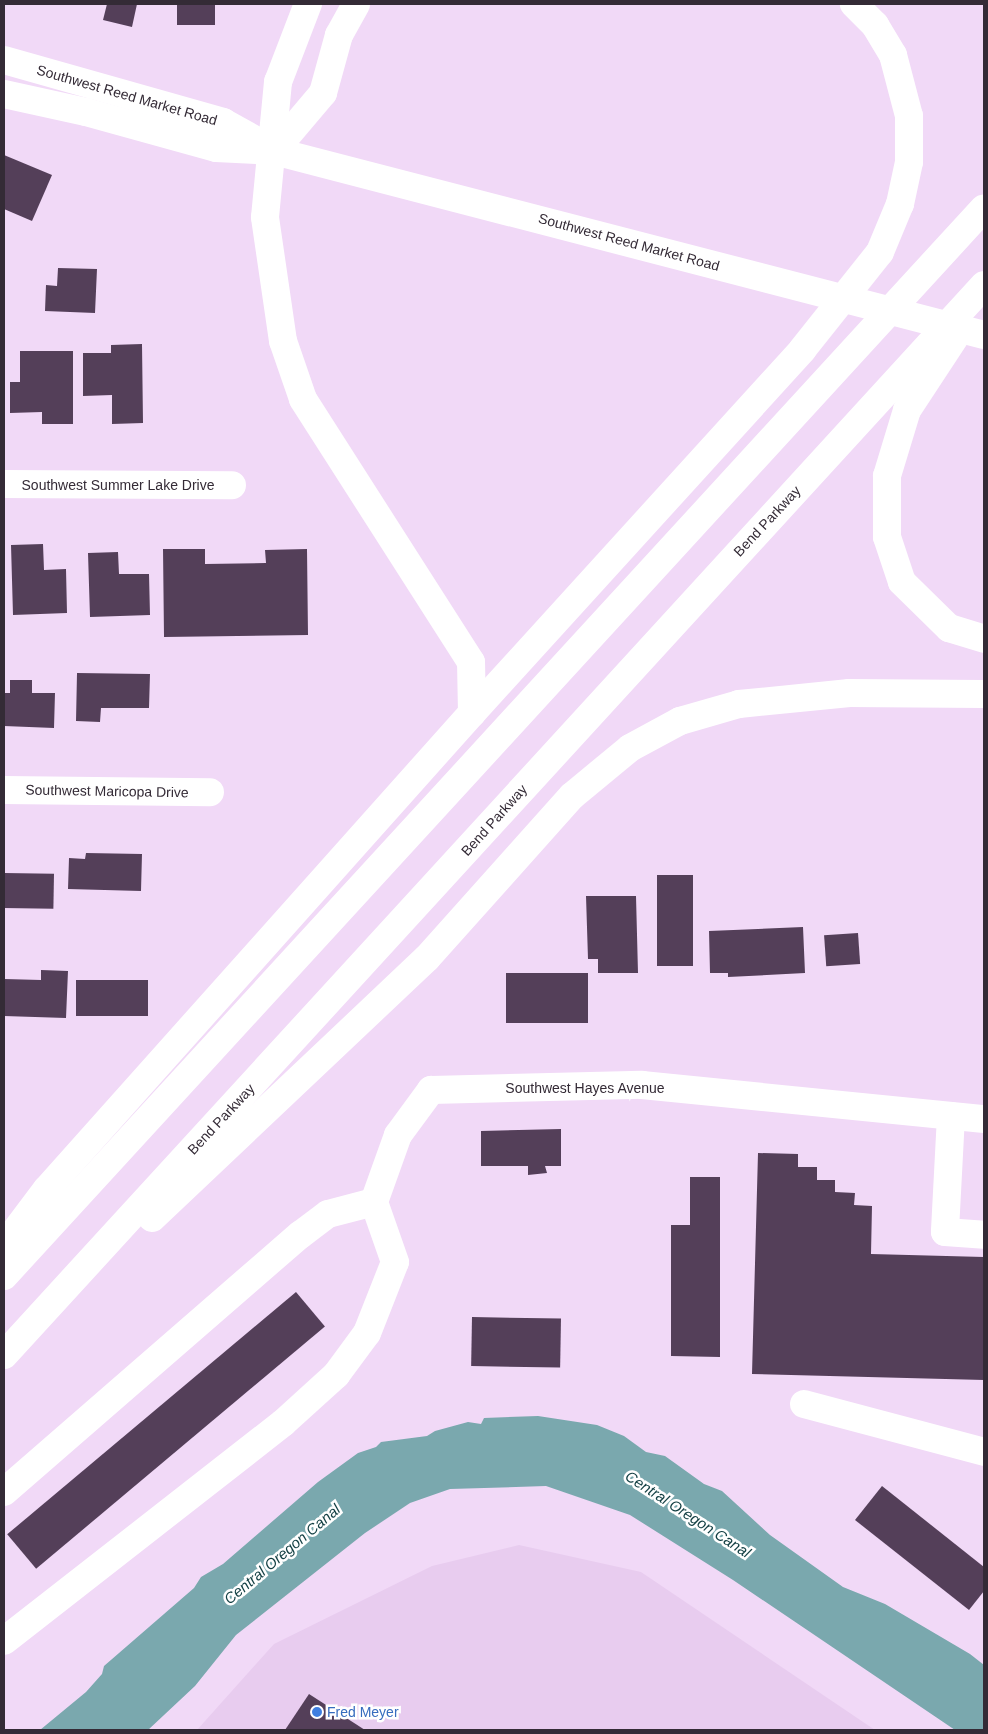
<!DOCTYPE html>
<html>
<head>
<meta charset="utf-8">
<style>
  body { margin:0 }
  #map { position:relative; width:988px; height:1734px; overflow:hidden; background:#f1d9f7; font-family:Helvetica,sans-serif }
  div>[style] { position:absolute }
  .built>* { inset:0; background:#e8ccef }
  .water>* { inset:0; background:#7aa8ae }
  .building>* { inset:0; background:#543f59; transform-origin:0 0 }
  .minor>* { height:28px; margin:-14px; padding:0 14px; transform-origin:14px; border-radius:14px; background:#fff }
  .major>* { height:28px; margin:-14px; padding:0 14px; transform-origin:14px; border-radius:14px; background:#fff }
  .highway>* { height:28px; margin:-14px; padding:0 14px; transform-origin:14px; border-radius:14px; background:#fff }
  .dots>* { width:14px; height:14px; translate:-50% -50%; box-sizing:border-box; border:2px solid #fff; border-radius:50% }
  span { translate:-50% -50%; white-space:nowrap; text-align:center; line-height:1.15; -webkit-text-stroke:5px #fff; paint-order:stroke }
  .street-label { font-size:14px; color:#342b36 }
  .shop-label { font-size:14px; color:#366cbe }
  .left { translate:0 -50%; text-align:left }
  .water-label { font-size:15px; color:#113e42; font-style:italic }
  .frame { position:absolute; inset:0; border:5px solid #342b36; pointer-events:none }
</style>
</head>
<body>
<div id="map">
  <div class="built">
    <div style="clip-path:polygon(519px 1545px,641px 1572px,875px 1730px,197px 1730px,274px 1644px,432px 1566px)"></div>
  </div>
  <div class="water">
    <div style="clip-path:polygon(538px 1416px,597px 1425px,624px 1436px,646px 1452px,665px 1456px,704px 1484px,722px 1491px,770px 1535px,843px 1587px,885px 1604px,970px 1654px,984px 1665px,984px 1730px,955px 1730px,733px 1580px,630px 1515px,546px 1486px,450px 1489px,410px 1503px,365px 1533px,236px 1635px,195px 1686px,148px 1730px,40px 1730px,86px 1692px,102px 1674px,104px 1666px,194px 1588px,201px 1577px,223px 1564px,318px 1482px,358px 1453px,376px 1447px,381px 1442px,427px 1436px,435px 1431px,468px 1422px,481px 1424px,484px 1418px)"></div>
  </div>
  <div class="building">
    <div style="clip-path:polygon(107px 4px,137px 4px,132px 27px,103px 20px)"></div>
    <div style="left:177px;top:4px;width:38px;height:21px"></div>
    <div style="clip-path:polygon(4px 155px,52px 175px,32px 221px,4px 209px)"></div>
    <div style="clip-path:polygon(58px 268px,97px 269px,95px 313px,45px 311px,46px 285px,57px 286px)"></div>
    <div style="clip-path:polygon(142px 344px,143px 423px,112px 424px,112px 395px,83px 396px,83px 353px,111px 353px,111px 345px)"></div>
    <div style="clip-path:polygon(20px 351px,73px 351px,73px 424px,42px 424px,42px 412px,10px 413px,10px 382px,20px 382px)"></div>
    <div style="clip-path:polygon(43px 544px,44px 570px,66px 569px,67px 613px,13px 615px,11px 545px)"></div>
    <div style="clip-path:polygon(163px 549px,205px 549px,205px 564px,266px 563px,265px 550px,307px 549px,308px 635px,164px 637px)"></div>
    <div style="clip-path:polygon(118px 552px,119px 574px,149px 574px,150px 615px,90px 617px,88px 553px)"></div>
    <div style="clip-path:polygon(77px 673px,150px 674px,149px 708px,101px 708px,100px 722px,76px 721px)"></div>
    <div style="clip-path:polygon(10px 680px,32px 680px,32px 693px,55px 693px,54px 728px,4px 726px,4px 693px,10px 693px)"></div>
    <div style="clip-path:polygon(86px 853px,142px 854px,141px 891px,68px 889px,69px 858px,85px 859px)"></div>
    <div style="left:4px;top:873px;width:50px;height:35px;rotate:1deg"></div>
    <div style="left:657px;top:875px;width:36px;height:91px"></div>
    <div style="clip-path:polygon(586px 896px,636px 896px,638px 973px,598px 973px,598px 959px,588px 959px)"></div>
    <div style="clip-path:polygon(803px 927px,805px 973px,728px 977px,728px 973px,710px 973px,709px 931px)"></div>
    <div style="left:858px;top:933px;width:31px;height:34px;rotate:86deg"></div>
    <div style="clip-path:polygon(41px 970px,68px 971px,66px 1018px,4px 1016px,4px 979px,41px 980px)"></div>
    <div style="left:588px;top:973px;width:50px;height:82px;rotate:90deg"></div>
    <div style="left:76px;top:980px;width:72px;height:36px"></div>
    <div style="clip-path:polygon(561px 1129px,561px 1166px,545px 1166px,547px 1173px,528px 1175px,528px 1166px,481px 1166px,481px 1131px)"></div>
    <div style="clip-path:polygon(758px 1153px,798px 1154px,798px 1167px,817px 1167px,817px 1180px,835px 1180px,835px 1192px,855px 1193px,854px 1205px,872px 1206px,871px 1254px,984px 1257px,984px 1380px,752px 1374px)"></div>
    <div style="clip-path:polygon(690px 1177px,720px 1177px,720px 1357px,671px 1356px,671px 1225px,690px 1225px)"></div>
    <div style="left:296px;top:1292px;width:45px;height:377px;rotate:50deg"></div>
    <div style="left:472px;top:1317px;width:89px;height:49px;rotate:1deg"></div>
    <div style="clip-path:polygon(882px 1486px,984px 1567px,984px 1591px,969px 1610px,855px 1520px)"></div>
    <div style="clip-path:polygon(309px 1694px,365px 1730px,285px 1730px)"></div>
  </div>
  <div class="minor">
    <div style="left:4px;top:484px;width:228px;rotate:0.3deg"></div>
    <div style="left:4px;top:790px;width:206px;rotate:0.6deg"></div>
    <div style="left:951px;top:1116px;width:116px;rotate:93deg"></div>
    <div style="left:945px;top:1232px;width:39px;rotate:4deg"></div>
    <div style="left:374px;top:1202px;width:71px;rotate:-70.3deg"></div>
    <div style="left:398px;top:1135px;width:56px;rotate:-53.7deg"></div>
    <div style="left:431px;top:1090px;width:211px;rotate:-1.4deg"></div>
    <div style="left:642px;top:1085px;width:344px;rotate:5.7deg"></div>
    <div style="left:804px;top:1404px;width:186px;rotate:14.9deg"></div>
    <div style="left:4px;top:1492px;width:392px;rotate:-41deg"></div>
    <div style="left:300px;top:1235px;width:35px;rotate:-37deg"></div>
    <div style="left:328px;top:1214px;width:48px;rotate:-14.6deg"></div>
    <div style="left:4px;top:1641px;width:354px;rotate:-38deg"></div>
    <div style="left:283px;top:1423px;width:72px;rotate:-42.2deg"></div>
    <div style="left:336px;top:1375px;width:52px;rotate:-53.6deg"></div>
    <div style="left:367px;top:1333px;width:76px;rotate:-68.5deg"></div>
    <div style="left:395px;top:1262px;width:64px;rotate:-109.3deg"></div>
  </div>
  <div class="major">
    <div style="left:4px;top:60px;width:228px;rotate:15.8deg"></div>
    <div style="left:223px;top:122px;width:51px;rotate:29.1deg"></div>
    <div style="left:4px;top:94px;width:84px;rotate:12.4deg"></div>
    <div style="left:86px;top:112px;width:135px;rotate:15.5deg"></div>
    <div style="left:216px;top:148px;width:58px;rotate:3deg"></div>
    <div style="left:274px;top:151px;width:733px;rotate:14.53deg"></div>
  </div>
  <div class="highway">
    <div style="left:274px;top:151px;width:76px;rotate:-49.8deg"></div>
    <div style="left:323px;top:93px;width:60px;rotate:-74.6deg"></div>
    <div style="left:339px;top:35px;width:35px;rotate:-61deg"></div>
    <div style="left:957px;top:334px;width:91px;rotate:123.3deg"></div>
    <div style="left:907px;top:410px;width:69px;rotate:106.9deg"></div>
    <div style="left:887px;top:476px;width:61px;rotate:90deg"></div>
    <div style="left:887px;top:537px;width:47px;rotate:71.6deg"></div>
    <div style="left:902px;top:582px;width:66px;rotate:44.4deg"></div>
    <div style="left:949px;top:628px;width:37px;rotate:17deg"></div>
    <div style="left:472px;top:713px;width:491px;rotate:-47.7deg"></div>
    <div style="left:802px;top:350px;width:125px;rotate:-51.5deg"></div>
    <div style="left:880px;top:252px;width:52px;rotate:-67.4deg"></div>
    <div style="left:900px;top:204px;width:43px;rotate:-77.9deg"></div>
    <div style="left:909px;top:162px;width:46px;rotate:-90deg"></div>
    <div style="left:909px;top:116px;width:63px;rotate:-104.7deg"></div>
    <div style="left:893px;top:55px;width:35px;rotate:-121deg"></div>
    <div style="left:875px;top:25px;width:30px;rotate:-135deg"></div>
    <div style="left:152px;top:1218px;width:378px;rotate:-43.4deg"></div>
    <div style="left:427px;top:958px;width:217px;rotate:-48.2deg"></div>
    <div style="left:572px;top:796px;width:75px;rotate:-39.6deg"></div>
    <div style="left:630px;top:748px;width:57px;rotate:-28.4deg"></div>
    <div style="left:680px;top:721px;width:61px;rotate:-16.1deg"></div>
    <div style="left:739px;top:704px;width:111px;rotate:-5.7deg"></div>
    <div style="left:849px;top:693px;width:135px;rotate:0.4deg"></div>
    <div style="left:4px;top:1246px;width:71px;rotate:-53deg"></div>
    <div style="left:47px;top:1189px;width:638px;rotate:-48.24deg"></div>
    <div style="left:472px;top:713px;width:51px;rotate:-91.1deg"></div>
    <div style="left:471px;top:662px;width:312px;rotate:-122.6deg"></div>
    <div style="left:303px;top:399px;width:61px;rotate:-109deg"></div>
    <div style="left:283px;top:341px;width:125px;rotate:-98.3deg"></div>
    <div style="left:265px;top:217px;width:136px;rotate:-84.5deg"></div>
    <div style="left:278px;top:82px;width:84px;rotate:-69deg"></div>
    <div style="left:4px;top:1276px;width:1449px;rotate:-47.46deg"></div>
    <div style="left:4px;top:1355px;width:1451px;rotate:-47.51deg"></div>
  </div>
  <div class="dots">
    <div style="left:317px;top:1712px;background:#3f7fe0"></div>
  </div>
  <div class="street-label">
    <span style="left:127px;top:95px;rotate:16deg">Southwest Reed Market Road</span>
    <span style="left:629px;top:242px;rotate:15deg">Southwest Reed Market Road</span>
    <span style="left:118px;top:485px">Southwest Summer Lake Drive</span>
    <span style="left:767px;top:521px;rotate:-47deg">Bend Parkway</span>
    <span style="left:107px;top:791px;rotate:1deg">Southwest Maricopa Drive</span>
    <span style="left:494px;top:820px;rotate:-48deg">Bend Parkway</span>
    <span style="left:585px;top:1088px">Southwest Hayes Avenue</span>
    <span style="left:221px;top:1119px;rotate:-47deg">Bend Parkway</span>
  </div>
  <div class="shop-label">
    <span class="left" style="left:327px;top:1712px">Fred Meyer</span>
  </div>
  <div class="water-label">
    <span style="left:688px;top:1514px;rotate:33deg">Central Oregon Canal</span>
    <span style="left:282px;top:1554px;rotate:-40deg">Central Oregon Canal</span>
  </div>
  <div class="frame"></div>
</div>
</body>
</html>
